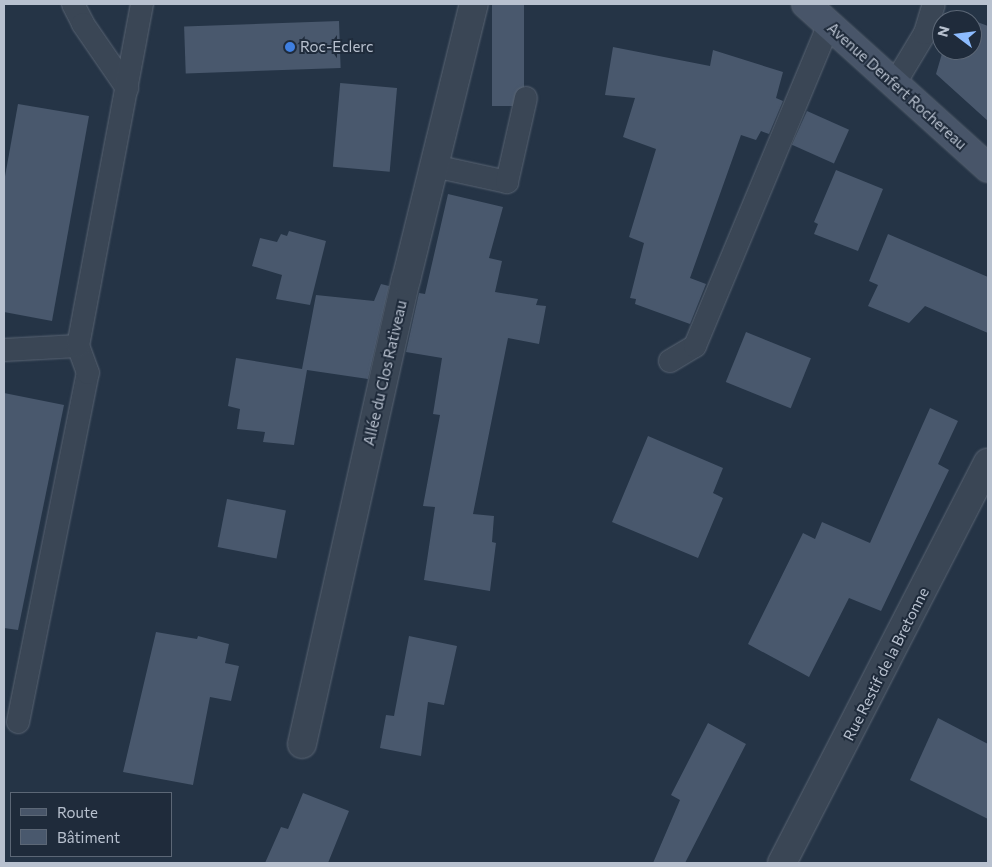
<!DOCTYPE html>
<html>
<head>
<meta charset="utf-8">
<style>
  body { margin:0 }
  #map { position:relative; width:992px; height:867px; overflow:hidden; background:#253446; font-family:Commissioner,sans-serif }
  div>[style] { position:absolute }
  .building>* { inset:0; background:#49586d; transform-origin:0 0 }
  .roads { filter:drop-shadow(0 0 1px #596473) drop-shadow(0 0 1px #596473) }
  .lane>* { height:22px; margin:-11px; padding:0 11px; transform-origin:11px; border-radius:11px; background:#3a4655 }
  .street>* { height:28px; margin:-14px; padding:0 14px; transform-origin:14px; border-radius:14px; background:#3a4655 }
  .secondary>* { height:28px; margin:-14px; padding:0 14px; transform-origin:14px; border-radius:14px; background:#485569 }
  .dots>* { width:14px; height:14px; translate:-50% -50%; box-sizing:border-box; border:2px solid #1f2b3b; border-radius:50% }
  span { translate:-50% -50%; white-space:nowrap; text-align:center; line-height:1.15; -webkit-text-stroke:4px #1f2b3b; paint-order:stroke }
  .poi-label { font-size:15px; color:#b8c1cf }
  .left { translate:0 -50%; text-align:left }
  .street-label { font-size:15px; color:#b8c1cf }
  .frame { position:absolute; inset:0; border:5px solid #b8c1cf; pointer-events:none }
  .legend { position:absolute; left:10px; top:792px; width:162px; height:65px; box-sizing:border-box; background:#1f2b3b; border:1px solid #5c6776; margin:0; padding:6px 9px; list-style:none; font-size:15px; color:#b8c1cf }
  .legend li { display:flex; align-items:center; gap:10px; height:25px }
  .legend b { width:25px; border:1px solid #5c6776 }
  .north { position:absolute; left:932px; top:10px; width:50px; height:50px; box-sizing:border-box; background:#1f2b3b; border:1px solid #5c6776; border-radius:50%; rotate:285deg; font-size:14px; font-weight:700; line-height:20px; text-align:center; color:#b8c1cf }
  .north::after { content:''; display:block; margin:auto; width:18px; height:22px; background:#8dbcff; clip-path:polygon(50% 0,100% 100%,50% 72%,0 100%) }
</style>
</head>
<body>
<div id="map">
  <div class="building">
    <div style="left:492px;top:4px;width:32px;height:102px"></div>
    <div style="clip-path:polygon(954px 14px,971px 20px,952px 20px)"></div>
    <div style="clip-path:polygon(972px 20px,988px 26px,988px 121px,936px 74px,943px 50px,972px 50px)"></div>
    <div style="left:339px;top:21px;width:47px;height:155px;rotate:88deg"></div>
    <div style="clip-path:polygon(613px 47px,710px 66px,713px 50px,783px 72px,776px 98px,783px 101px,769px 134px,761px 131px,756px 140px,741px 135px,690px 278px,706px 284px,690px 324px,635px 304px,636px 299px,630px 298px,644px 243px,629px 237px,656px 149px,623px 137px,635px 98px,605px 95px)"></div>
    <div style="left:397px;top:88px;width:84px;height:57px;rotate:95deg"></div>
    <div style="clip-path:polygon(18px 104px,89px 116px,52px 321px,4px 312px,4px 182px)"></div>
    <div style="left:807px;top:111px;width:46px;height:37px;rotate:24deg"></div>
    <div style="clip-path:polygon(836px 170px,883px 189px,858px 251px,814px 234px,818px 224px,814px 222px)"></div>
    <div style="clip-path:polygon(448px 194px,503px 207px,489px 258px,502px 261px,495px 292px,538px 299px,536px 305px,546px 306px,539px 344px,508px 338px,473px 514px,494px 516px,492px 542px,496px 543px,490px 591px,424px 580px,435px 507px,423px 506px,440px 415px,433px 414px,442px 358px,406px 352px,419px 293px,425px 294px)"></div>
    <div style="clip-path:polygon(289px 231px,326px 241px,310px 305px,276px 299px,282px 275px,252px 266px,260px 238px,277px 242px,281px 234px,287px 236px)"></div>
    <div style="clip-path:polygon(888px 234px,988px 277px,988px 333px,925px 306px,909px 323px,868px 306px,878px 285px,869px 281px)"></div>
    <div style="clip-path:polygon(381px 284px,389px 286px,368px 379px,307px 370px,294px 445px,263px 442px,265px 432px,237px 429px,240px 409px,228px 406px,236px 358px,302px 369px,316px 295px,374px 301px)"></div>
    <div style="left:746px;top:332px;width:70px;height:54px;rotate:22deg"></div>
    <div style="clip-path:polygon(4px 393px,64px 405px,18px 630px,4px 628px)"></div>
    <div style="clip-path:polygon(930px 408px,958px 421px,938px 464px,949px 470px,881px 611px,849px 598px,809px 677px,748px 644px,803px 533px,815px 539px,822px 522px,870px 543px)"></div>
    <div style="clip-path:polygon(648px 436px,723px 468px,713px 493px,723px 498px,698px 558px,612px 522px)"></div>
    <div style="left:227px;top:499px;width:60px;height:49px;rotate:11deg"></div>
    <div style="clip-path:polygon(156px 632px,197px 639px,198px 636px,229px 644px,225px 663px,239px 666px,231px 701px,210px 697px,193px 785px,123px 772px)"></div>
    <div style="clip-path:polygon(409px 636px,457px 646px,444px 705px,428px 702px,421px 756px,380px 748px,386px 715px,394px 716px)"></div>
    <div style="clip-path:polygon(938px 718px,988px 744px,988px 819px,910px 780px)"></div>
    <div style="clip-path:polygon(708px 723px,746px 744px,685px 863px,653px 863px,680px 800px,671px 795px)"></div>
    <div style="clip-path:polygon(303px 793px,349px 811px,328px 863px,265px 863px,281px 827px,288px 829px)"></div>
  </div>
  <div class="roads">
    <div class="lane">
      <div style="left:73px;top:4px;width:22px;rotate:63deg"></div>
      <div style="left:83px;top:24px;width:78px;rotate:55.5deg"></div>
      <div style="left:895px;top:83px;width:58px;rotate:-59deg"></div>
      <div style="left:925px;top:33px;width:30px;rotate:-73deg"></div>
      <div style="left:434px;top:166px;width:75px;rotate:12.4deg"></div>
      <div style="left:507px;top:182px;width:86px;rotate:-77.3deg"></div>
      <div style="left:4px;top:350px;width:74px;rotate:-3.1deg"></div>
      <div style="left:670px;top:361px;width:29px;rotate:-31deg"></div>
      <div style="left:695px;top:346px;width:349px;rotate:-67.4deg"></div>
      <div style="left:18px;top:722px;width:356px;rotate:-78.7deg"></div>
      <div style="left:88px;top:373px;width:29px;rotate:-110deg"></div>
      <div style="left:78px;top:346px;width:348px;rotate:-79.4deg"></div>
    </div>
    <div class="street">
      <div style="left:302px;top:744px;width:476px;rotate:-77.4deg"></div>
      <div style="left:406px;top:280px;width:284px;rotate:-76.2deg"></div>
      <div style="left:782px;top:863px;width:450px;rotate:-62.8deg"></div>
    </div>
    <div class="secondary">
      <div style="left:806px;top:4px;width:245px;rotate:42deg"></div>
    </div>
  </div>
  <div class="dots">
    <div style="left:290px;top:47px;background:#3f7fe0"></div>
  </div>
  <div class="poi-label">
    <span class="left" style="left:300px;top:47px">Roc-Eclerc</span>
  </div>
  <div class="street-label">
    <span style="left:897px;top:86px;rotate:42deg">Avenue Denfert Rochereau</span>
    <span style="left:385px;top:373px;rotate:-77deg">Allée du Clos Rativeau</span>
    <span style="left:886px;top:664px;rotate:-63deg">Rue Restif de la Bretonne</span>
  </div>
  <div class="frame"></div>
  <ul class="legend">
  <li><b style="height:6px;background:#485569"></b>Route</li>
  <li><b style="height:14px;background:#49586d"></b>Bâtiment</li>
  </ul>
  <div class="north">N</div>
</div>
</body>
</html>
